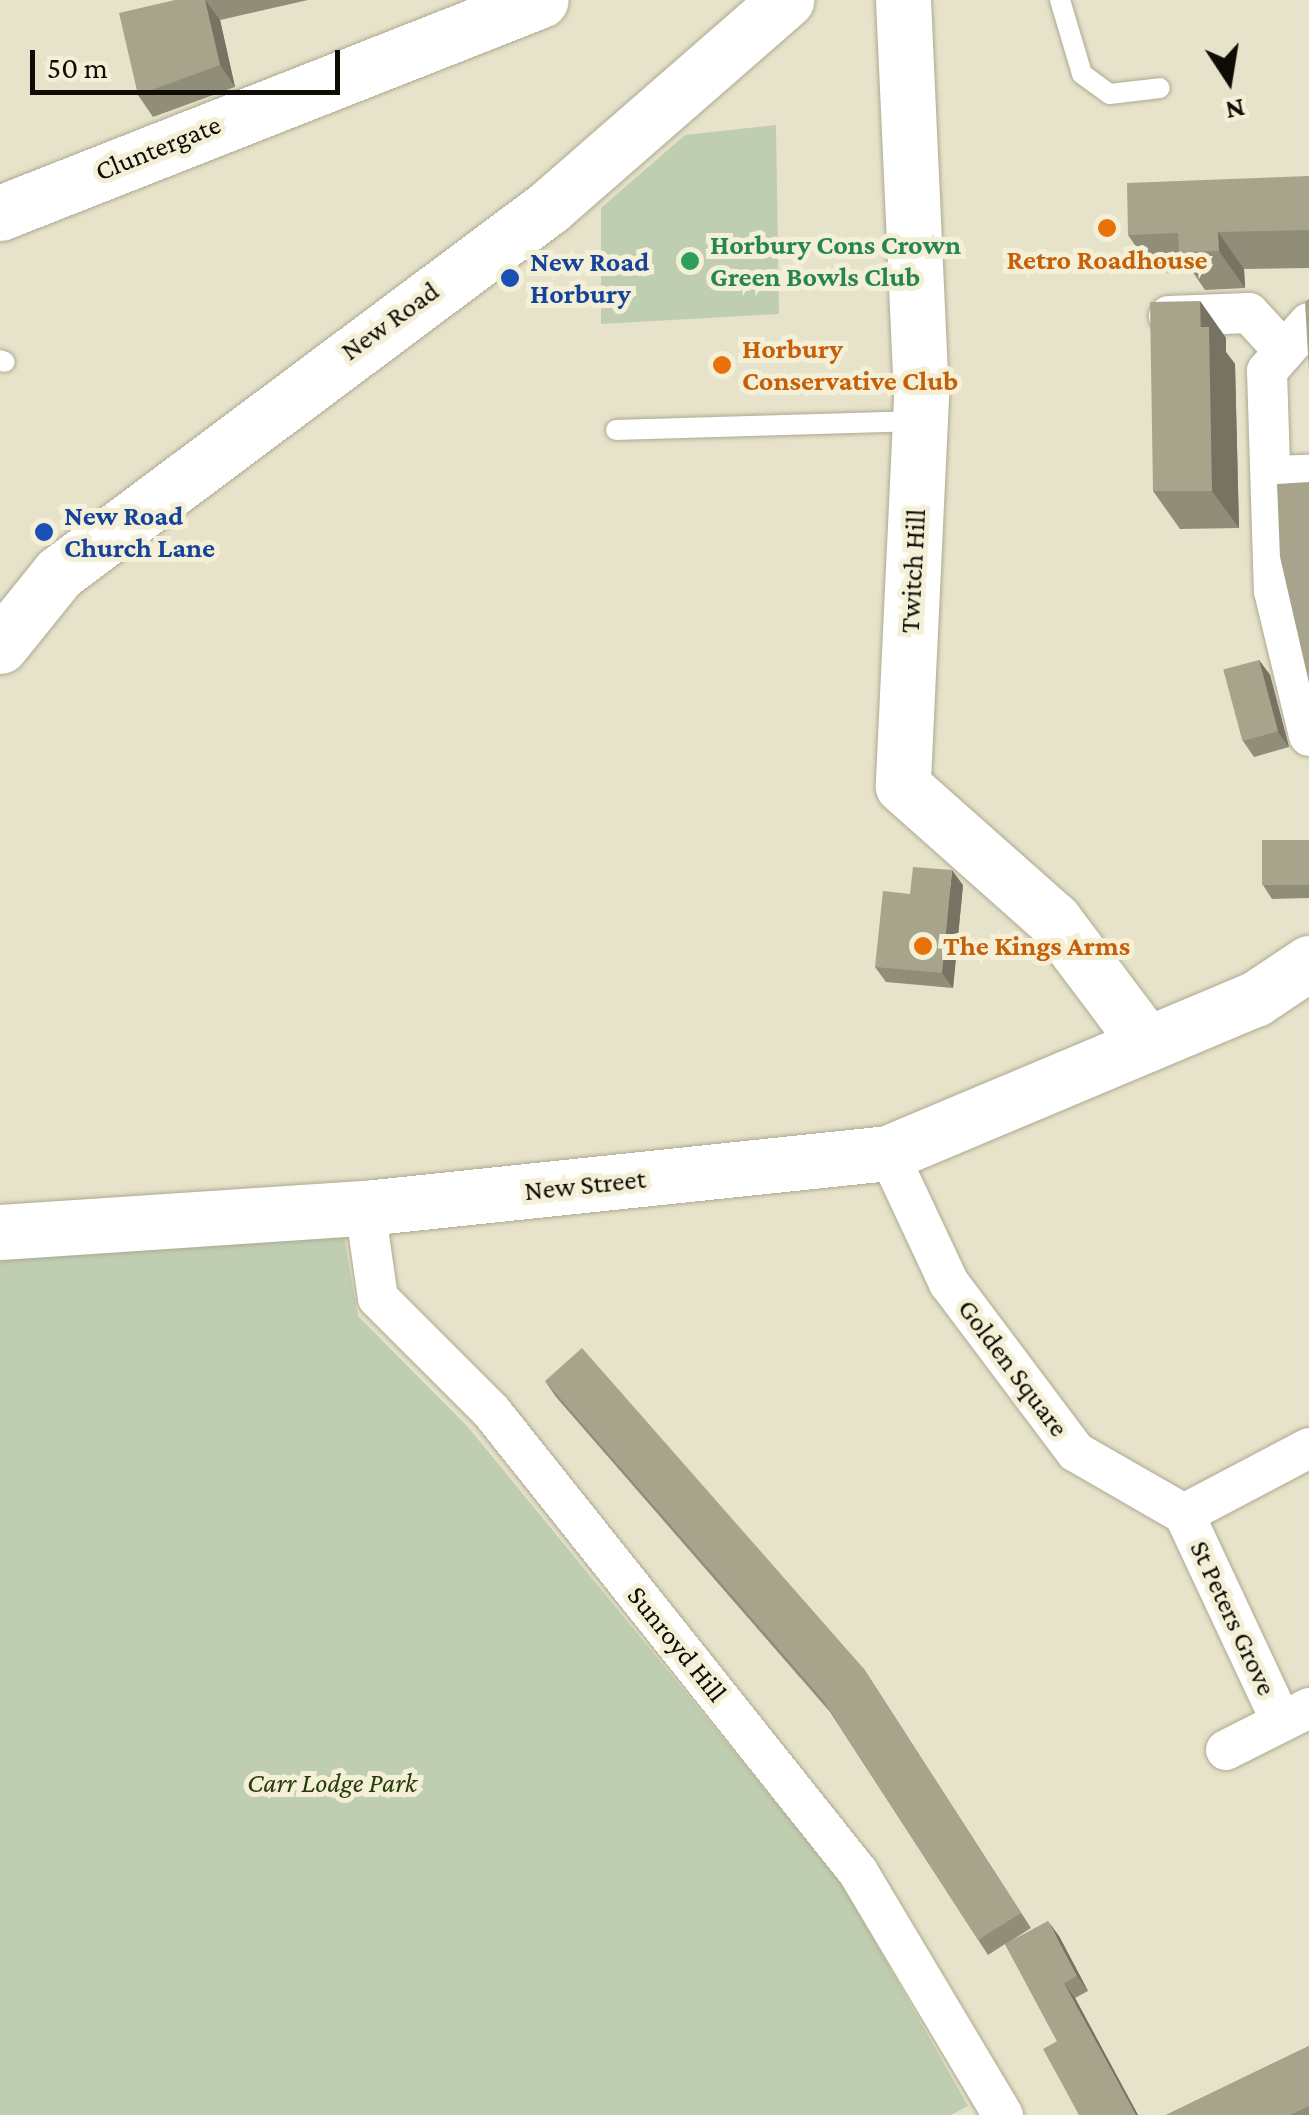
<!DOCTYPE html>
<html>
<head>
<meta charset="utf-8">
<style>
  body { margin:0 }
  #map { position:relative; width:1309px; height:2115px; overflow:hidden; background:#e7e3ca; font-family:"Crimson Pro",serif }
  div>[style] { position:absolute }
  .green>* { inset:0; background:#bfceb1 }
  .roads { filter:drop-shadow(0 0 2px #ada991) drop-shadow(0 0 2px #ada991) }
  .lane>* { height:20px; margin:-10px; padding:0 10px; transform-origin:10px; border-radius:10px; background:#fff }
  .street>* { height:40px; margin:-20px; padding:0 20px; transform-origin:20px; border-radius:20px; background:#fff }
  .secondary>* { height:55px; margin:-27.5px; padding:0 27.5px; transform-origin:27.5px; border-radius:27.5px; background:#fff }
  .wall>* { inset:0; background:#908d78 }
  .shaded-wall>* { inset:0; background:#767362 }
  .building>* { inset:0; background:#a8a48c; transform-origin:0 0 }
  .dots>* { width:28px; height:28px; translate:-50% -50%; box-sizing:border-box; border:5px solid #f4f0d7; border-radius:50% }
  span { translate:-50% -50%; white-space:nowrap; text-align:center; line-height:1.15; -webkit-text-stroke:10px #f4f0d7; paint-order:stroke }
  .street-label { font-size:28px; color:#0e0c05 }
  .leisure-label { font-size:28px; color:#27864d; font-weight:700 }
  .left { translate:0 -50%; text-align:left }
  .food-label { font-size:28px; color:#c56008; font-weight:700 }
  .transit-label { font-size:28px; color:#164399; font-weight:700 }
  .park-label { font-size:28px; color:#263a0a; font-style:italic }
  .north { position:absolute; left:1179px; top:30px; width:100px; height:100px; -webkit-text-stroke:8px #f4f0d7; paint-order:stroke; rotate:168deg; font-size:28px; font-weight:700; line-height:40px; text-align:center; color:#0e0c05 }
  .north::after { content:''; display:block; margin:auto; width:35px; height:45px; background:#0e0c05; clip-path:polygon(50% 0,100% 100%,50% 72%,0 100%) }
  .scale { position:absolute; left:30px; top:50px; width:310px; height:45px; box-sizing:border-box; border:5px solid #0e0c05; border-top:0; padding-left:12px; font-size:30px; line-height:35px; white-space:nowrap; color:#0e0c05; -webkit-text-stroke:8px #f4f0d7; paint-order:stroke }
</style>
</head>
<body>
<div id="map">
  <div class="green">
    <div style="clip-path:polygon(776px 125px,779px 314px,601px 324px,601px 208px,685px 135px)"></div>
    <div style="clip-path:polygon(341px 1219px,358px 1316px,468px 1427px,841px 1882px,968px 2106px,951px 2115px,0 2115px,0 1252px)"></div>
  </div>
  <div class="roads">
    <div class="lane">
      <div style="left:1060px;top:0;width:77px;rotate:73.4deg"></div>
      <div style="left:1082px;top:74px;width:34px;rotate:36deg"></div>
      <div style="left:1110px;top:94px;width:50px;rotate:-6.8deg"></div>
      <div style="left:0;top:360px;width:5px;rotate:22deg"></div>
      <div style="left:616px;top:430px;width:302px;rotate:-1.7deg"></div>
    </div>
    <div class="street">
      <div style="left:1169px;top:316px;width:80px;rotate:-2.1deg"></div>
      <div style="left:1249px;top:313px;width:52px;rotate:47.4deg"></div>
      <div style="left:1309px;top:323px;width:64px;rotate:131.2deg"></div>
      <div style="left:1267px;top:371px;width:220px;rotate:88.2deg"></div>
      <div style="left:1274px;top:591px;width:149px;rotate:76.4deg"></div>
      <div style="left:1271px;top:476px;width:38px;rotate:-2deg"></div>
      <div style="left:888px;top:1153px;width:144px;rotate:64.9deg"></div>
      <div style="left:949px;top:1283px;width:211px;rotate:53.1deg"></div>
      <div style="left:1076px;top:1452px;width:125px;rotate:29.9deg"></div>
      <div style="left:1184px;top:1514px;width:141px;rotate:-27.8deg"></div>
      <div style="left:365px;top:1208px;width:91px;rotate:81.8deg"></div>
      <div style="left:378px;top:1298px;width:160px;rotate:45deg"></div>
      <div style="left:491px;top:1411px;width:589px;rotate:51.48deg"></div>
      <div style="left:858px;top:1872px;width:283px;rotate:59.2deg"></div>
      <div style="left:1184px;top:1514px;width:229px;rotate:64.9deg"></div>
      <div style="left:1226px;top:1750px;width:93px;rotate:-26.8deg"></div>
    </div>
    <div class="secondary">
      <div style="left:903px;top:0;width:398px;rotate:87.4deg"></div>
      <div style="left:921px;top:398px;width:388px;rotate:92.7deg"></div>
      <div style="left:903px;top:786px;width:202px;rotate:41.6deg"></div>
      <div style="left:1054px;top:920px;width:155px;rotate:53.1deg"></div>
      <div style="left:0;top:213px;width:581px;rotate:-21.49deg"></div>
      <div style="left:0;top:646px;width:94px;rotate:-51.1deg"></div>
      <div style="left:59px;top:573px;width:612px;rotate:-36.76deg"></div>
      <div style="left:549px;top:207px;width:315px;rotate:-41.1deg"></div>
      <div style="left:0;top:1232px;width:366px;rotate:-3.8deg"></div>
      <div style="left:365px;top:1208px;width:526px;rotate:-6deg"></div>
      <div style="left:888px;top:1153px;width:398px;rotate:-22.8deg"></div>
      <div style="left:1255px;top:999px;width:65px;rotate:-33.7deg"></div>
    </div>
  </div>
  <div class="wall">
    <div style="clip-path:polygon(175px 0,308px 0,220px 20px,235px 87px,153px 117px,138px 95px)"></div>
    <div style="clip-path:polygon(1309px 176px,1309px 268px,1244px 269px,1245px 288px,1205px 290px,1192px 271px,1154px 273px,1128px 235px)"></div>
    <div style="clip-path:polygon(1200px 301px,1226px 338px,1226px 352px,1235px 364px,1239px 528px,1180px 529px,1153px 491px)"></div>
    <div style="clip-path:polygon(1259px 660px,1270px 675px,1289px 747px,1254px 757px,1243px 741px)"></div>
    <div style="clip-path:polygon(1309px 840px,1309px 898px,1272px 899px,1263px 885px)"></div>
    <div style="clip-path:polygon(963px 885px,953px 988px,886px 982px,875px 967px,910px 894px)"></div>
    <div style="clip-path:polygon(545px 1381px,864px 1669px,1031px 1928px,1006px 1944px,1059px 1936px,1088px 1991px,1075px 1998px,1138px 2115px,1079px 2115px,1057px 2041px,1005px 1944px,988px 1955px,830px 1712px,556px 1397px)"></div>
    <div style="clip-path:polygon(1309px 2046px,1309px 2115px,1166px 2115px)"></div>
  </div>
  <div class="shaded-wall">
    <div style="clip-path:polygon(205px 0,220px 20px,235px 87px,220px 65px)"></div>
    <div style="clip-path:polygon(1218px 232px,1244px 269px,1245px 288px,1219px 251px)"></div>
    <div style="clip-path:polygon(1200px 301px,1226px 338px,1226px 352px,1235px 364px,1239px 528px,1212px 491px)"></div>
    <div style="clip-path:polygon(1259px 660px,1270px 675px,1289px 747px,1278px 732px)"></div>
    <div style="clip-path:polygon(952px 870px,963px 885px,953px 988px,942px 973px)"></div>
    <div style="clip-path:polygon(1048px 1921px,1059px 1936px,1088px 1991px,1077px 1976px)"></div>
    <div style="clip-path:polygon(1064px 1983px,1075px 1998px,1138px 2115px,1136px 2115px)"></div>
  </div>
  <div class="building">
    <div style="clip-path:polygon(175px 0,205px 0,220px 65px,138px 95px,119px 13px)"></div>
    <div style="clip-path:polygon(1309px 176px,1309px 230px,1218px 232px,1219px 251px,1179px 252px,1178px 233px,1128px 235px,1127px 183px)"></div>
    <div style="clip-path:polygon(1309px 299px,1309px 372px,1305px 302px)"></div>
    <div style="clip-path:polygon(1200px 301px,1200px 327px,1209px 327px,1212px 491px,1153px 491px,1150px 302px)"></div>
    <div style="clip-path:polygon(1309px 482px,1309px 683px,1280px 557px,1277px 484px)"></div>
    <div style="left:1259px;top:660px;width:74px;height:37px;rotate:75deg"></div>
    <div style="left:1262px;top:840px;width:47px;height:45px"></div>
    <div style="clip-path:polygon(913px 867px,952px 870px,942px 973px,875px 967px,883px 891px,910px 894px)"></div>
    <div style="clip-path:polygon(582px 1348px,864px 1669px,1021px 1913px,978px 1940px,823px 1700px,545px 1381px)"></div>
    <div style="clip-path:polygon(1048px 1921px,1077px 1976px,1064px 1983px,1136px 2115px,1079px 2115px,1043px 2049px,1057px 2041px,1005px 1944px)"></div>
    <div style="clip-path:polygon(1309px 2046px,1309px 2106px,1290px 2115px,1166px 2115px)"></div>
  </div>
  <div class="dots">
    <div style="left:1107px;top:228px;background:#e8710a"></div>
    <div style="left:690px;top:261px;background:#2e9e5b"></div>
    <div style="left:510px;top:278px;background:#1a4fb4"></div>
    <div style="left:722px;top:365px;background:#e8710a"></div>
    <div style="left:44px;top:532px;background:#1a4fb4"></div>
    <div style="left:923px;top:946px;background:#e8710a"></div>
  </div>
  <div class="street-label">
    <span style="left:158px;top:148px;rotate:-22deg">Cluntergate</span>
    <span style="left:390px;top:321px;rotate:-36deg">New Road</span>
    <span style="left:913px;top:571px;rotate:-87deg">Twitch Hill</span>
    <span style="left:585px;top:1185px;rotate:-6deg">New Street</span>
    <span style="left:1013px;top:1368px;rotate:53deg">Golden Square</span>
    <span style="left:1233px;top:1618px;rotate:65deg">St Peters Grove</span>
    <span style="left:677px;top:1644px;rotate:51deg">Sunroyd Hill</span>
  </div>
  <div class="leisure-label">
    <span class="left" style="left:710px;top:261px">Horbury Cons Crown<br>Green Bowls Club</span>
  </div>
  <div class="food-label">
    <span style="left:1107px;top:260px">Retro Roadhouse</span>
    <span class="left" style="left:742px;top:365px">Horbury<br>Conservative Club</span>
    <span class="left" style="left:943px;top:946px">The Kings Arms</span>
  </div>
  <div class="transit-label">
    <span class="left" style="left:530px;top:278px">New Road<br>Horbury</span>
    <span class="left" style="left:64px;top:532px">New Road<br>Church Lane</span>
  </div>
  <div class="park-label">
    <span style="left:332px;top:1783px">Carr Lodge Park</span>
  </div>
  <div class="north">N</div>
  <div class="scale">50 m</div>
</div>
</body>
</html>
